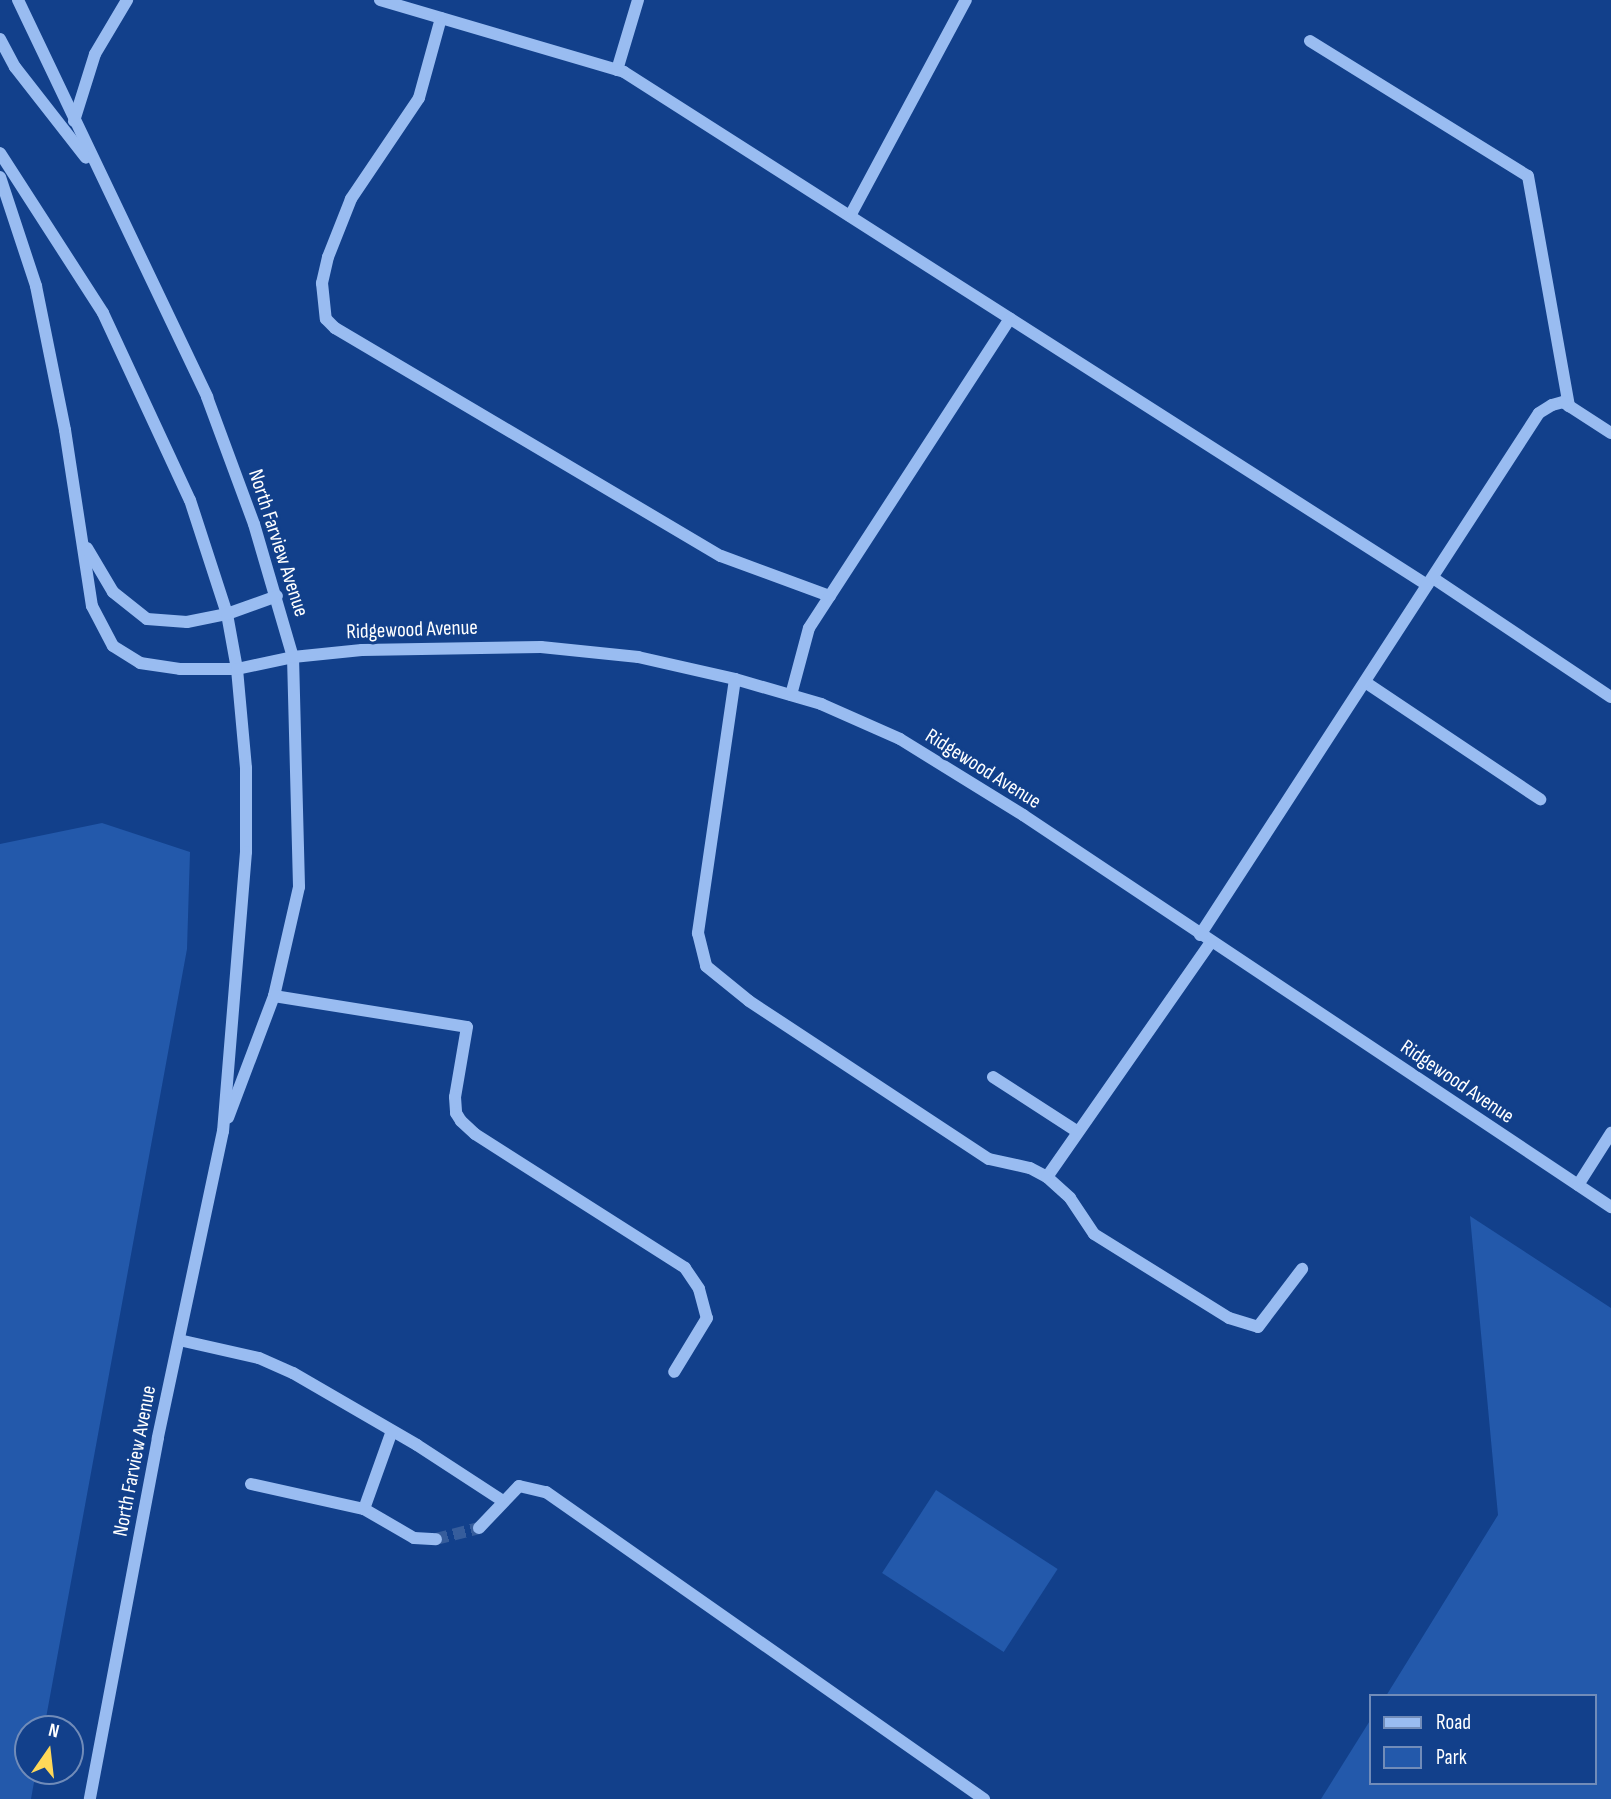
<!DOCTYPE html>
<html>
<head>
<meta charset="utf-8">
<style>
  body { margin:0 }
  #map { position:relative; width:1611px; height:1799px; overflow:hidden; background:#12408b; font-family:"Sofia Sans Condensed",sans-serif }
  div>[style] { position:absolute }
  .green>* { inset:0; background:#2359ab; transform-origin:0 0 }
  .minor-tunnel>* { height:12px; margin-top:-6px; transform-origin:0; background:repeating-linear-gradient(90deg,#365d9c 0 12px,transparent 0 18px) }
  .minor>* { height:12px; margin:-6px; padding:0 6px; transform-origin:6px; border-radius:6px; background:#99bcf1 }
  span { translate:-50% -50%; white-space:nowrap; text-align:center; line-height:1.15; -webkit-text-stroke:6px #12408b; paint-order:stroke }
  .street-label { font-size:21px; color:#fff }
  .legend { position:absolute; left:1369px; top:1694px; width:228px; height:91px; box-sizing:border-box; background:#12408b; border:2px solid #718cb9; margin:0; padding:9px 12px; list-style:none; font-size:21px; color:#fff }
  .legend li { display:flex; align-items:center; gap:14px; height:35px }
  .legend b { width:35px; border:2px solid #718cb9 }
  .north { position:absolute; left:14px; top:1715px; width:70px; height:70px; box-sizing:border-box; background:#12408b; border:2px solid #718cb9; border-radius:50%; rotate:14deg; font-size:19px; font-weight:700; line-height:28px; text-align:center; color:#fff }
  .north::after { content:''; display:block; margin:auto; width:24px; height:32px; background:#ffd859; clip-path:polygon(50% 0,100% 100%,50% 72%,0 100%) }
</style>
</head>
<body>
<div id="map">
  <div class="green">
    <div style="clip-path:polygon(102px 823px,190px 852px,187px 949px,44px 1729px,28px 1729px,28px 1771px,36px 1771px,31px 1799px,0 1799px,0 844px)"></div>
    <div style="clip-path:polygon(1470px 1216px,1611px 1308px,1611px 1799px,1321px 1799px,1371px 1719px,1371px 1783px,1595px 1783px,1595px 1696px,1386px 1696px,1498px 1515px)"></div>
    <div style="left:936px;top:1490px;width:145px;height:99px;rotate:33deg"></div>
  </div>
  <div class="minor-tunnel">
    <div style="left:436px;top:1539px;width:44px;rotate:-14.3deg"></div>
  </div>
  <div class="minor">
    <div style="left:18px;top:0;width:440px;rotate:64.5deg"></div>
    <div style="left:207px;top:397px;width:135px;rotate:69.7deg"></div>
    <div style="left:254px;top:524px;width:139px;rotate:73.7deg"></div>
    <div style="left:293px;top:657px;width:230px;rotate:88.5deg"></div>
    <div style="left:299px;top:887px;width:112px;rotate:102.9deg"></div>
    <div style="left:274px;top:996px;width:130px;rotate:110.7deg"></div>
    <div style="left:380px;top:0;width:254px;rotate:16.4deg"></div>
    <div style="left:624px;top:72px;width:953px;rotate:32.57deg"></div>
    <div style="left:441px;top:18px;width:83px;rotate:105.4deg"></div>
    <div style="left:419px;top:98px;width:122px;rotate:124deg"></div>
    <div style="left:351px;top:199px;width:62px;rotate:111.6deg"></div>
    <div style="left:328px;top:257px;width:27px;rotate:103deg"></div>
    <div style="left:322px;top:283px;width:36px;rotate:84deg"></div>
    <div style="left:326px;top:319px;width:13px;rotate:45deg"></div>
    <div style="left:335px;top:328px;width:448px;rotate:30.6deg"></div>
    <div style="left:721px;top:556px;width:116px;rotate:20.2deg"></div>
    <div style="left:0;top:39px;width:32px;rotate:62deg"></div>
    <div style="left:15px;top:67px;width:115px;rotate:52deg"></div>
    <div style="left:1310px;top:41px;width:256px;rotate:31.8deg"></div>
    <div style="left:1528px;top:176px;width:234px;rotate:79.9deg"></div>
    <div style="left:617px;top:70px;width:73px;rotate:-73.3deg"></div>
    <div style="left:74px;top:121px;width:70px;rotate:-72.6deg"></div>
    <div style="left:95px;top:54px;width:63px;rotate:-59.3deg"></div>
    <div style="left:0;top:153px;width:190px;rotate:57.2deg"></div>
    <div style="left:103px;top:313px;width:206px;rotate:65.1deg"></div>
    <div style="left:190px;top:500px;width:120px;rotate:72deg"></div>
    <div style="left:227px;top:614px;width:56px;rotate:79.7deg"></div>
    <div style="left:237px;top:669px;width:99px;rotate:84.8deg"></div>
    <div style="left:246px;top:768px;width:84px;rotate:90deg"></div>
    <div style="left:246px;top:852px;width:280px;rotate:94.7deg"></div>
    <div style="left:223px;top:1131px;width:314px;rotate:102deg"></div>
    <div style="left:158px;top:1438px;width:367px;rotate:100.7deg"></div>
    <div style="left:0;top:177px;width:115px;rotate:71.7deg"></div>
    <div style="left:36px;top:286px;width:147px;rotate:78.6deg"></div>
    <div style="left:65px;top:430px;width:178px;rotate:81.3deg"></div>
    <div style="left:92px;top:606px;width:45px;rotate:62.3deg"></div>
    <div style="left:113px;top:646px;width:32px;rotate:32deg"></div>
    <div style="left:140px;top:663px;width:40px;rotate:8.5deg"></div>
    <div style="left:180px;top:669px;width:57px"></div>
    <div style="left:237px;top:669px;width:57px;rotate:-12.1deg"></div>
    <div style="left:293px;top:657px;width:69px;rotate:-5.8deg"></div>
    <div style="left:362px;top:650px;width:179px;rotate:-1deg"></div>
    <div style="left:541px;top:647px;width:98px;rotate:5.9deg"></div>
    <div style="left:638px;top:657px;width:99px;rotate:12.8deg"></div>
    <div style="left:735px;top:679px;width:90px;rotate:16.2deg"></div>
    <div style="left:821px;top:704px;width:86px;rotate:23.9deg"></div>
    <div style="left:900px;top:739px;width:145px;rotate:31.7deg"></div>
    <div style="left:1023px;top:815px;width:707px;rotate:33.69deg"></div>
    <div style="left:850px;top:216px;width:245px;rotate:-61.8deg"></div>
    <div style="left:87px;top:548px;width:51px;rotate:59.4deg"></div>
    <div style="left:113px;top:592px;width:43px;rotate:38.5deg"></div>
    <div style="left:147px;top:619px;width:40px;rotate:4.3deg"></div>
    <div style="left:187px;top:622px;width:41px;rotate:-11.3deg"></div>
    <div style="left:227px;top:614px;width:53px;rotate:-19.8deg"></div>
    <div style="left:1433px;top:578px;width:214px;rotate:33.8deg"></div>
    <div style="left:735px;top:679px;width:257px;rotate:98.3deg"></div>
    <div style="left:698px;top:933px;width:34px;rotate:76deg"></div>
    <div style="left:706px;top:966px;width:55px;rotate:39.1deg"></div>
    <div style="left:749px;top:1001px;width:287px;rotate:33.4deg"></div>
    <div style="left:989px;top:1159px;width:42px;rotate:12.4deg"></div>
    <div style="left:1030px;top:1168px;width:19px;rotate:28deg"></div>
    <div style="left:1047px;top:1177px;width:31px;rotate:42deg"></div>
    <div style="left:1070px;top:1198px;width:43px;rotate:56.3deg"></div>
    <div style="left:1094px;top:1234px;width:159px;rotate:31.9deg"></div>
    <div style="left:1229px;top:1318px;width:30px;rotate:17deg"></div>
    <div style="left:1258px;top:1327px;width:73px;rotate:-52.8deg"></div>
    <div style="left:1365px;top:682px;width:211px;rotate:33.8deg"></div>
    <div style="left:791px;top:695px;width:69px;rotate:-75deg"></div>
    <div style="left:809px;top:628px;width:369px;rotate:-57deg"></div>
    <div style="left:1200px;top:935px;width:622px;rotate:-57deg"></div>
    <div style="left:1539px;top:413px;width:15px;rotate:-32deg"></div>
    <div style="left:1552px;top:405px;width:11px;rotate:-15deg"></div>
    <div style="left:1563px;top:402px;width:57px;rotate:32.9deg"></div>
    <div style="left:274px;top:996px;width:195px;rotate:9.1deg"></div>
    <div style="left:467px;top:1027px;width:71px;rotate:99.7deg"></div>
    <div style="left:455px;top:1097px;width:16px;rotate:86deg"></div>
    <div style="left:456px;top:1113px;width:9px;rotate:58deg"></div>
    <div style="left:461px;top:1121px;width:19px;rotate:43deg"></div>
    <div style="left:475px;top:1134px;width:249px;rotate:32.5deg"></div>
    <div style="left:685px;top:1268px;width:25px;rotate:56deg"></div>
    <div style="left:699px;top:1289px;width:30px;rotate:75deg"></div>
    <div style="left:707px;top:1318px;width:63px;rotate:121.4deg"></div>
    <div style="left:993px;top:1077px;width:101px;rotate:32.9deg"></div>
    <div style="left:1047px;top:1177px;width:287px;rotate:-55.1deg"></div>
    <div style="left:1578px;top:1185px;width:62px;rotate:-57.6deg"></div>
    <div style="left:179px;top:1340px;width:82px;rotate:12.7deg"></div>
    <div style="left:259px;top:1358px;width:37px;rotate:24deg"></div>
    <div style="left:293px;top:1373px;width:143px;rotate:30.1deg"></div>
    <div style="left:417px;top:1445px;width:103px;rotate:33.1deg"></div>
    <div style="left:251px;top:1484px;width:116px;rotate:12.5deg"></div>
    <div style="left:364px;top:1509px;width:58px;rotate:30.1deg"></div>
    <div style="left:414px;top:1538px;width:22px;rotate:3deg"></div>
    <div style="left:364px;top:1509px;width:83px;rotate:-70.3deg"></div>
    <div style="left:479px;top:1528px;width:58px;rotate:-46.4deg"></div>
    <div style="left:519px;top:1486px;width:28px;rotate:13deg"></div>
    <div style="left:546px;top:1492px;width:535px;rotate:35.03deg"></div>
  </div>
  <div class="street-label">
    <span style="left:278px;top:543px;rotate:72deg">North Farview Avenue</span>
    <span style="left:412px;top:630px;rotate:-2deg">Ridgewood Avenue</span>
    <span style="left:983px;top:769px;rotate:32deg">Ridgewood Avenue</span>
    <span style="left:1457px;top:1082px;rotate:34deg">Ridgewood Avenue</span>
    <span style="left:135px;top:1461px;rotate:-79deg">North Farview Avenue</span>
  </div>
  <ul class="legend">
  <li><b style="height:9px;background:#99bcf1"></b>Road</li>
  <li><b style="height:19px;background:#2359ab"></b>Park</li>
  </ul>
  <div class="north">N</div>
</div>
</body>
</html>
